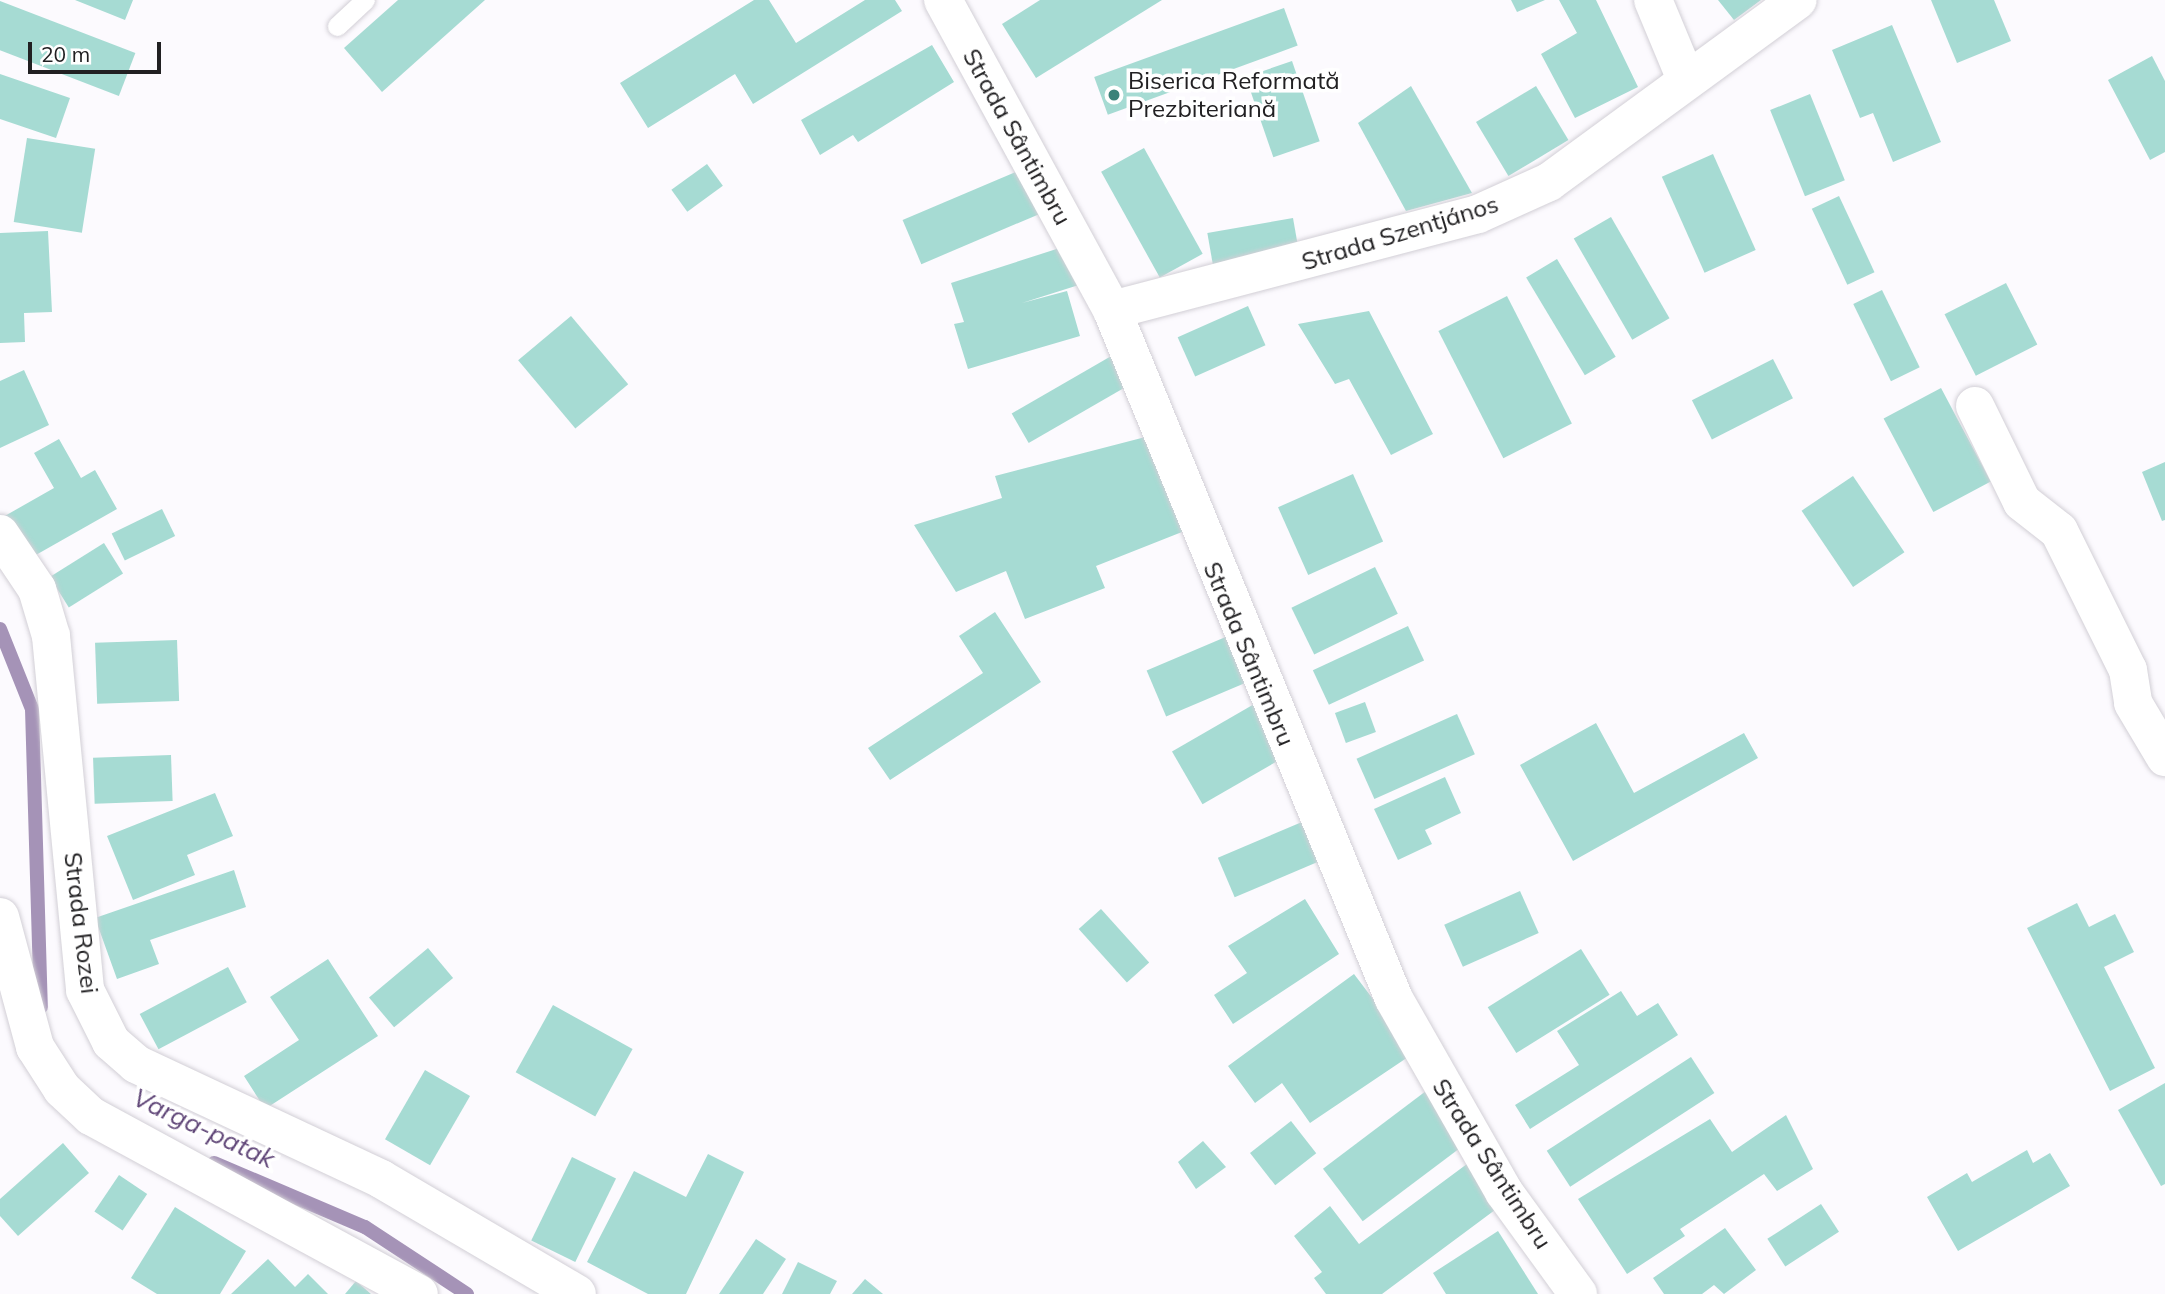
<!DOCTYPE html>
<html>
<head>
<meta charset="utf-8">
<style>
  body { margin:0 }
  #map { position:relative; width:2165px; height:1294px; overflow:hidden; background:#fcfafe; font-family:Mulish,sans-serif }
  div>[style] { position:absolute }
  .stream>* { height:14px; margin:-7px; padding:0 7px; transform-origin:7px; border-radius:7px; background:#a593b7 }
  .building>* { inset:0; background:#a6dbd3; transform-origin:0 0 }
  .roads { filter:drop-shadow(0 0 2px #d2cfd6) drop-shadow(0 0 2px #d2cfd6) }
  .service>* { height:19px; margin:-9.5px; padding:0 9.5px; transform-origin:9.5px; border-radius:9.5px; background:#fff }
  .minor>* { height:38px; margin:-19px; padding:0 19px; transform-origin:19px; border-radius:19px; background:#fff }
  .dots>* { width:19px; height:19px; translate:-50% -50%; box-sizing:border-box; border:4px solid #fff; border-radius:50% }
  span { translate:-50% -50%; white-space:nowrap; text-align:center; line-height:1.15; -webkit-text-stroke:7px #fff; paint-order:stroke }
  .poi-label { font-size:24px; color:#212022 }
  .left { translate:0 -50%; text-align:left }
  .street-label { font-size:24px; color:#212022 }
  .water-label { font-size:26px; color:#604678; font-style:italic }
  .scale { position:absolute; left:28px; top:42px; width:133px; height:32px; box-sizing:border-box; border:4px solid #212022; border-top:0; padding-left:9px; font-size:21px; line-height:24px; white-space:nowrap; color:#212022; -webkit-text-stroke:5px #fff; paint-order:stroke }
</style>
</head>
<body>
<div id="map">
  <div class="stream">
    <div style="left:0;top:629px;width:86px;rotate:68.2deg"></div>
    <div style="left:32px;top:709px;width:298px;rotate:88.3deg"></div>
    <div style="left:214px;top:1163px;width:164px;rotate:23deg"></div>
    <div style="left:365px;top:1227px;width:122px;rotate:33.3deg"></div>
  </div>
  <div class="building">
    <div style="clip-path:polygon(75px 0,133px 0,125px 20px)"></div>
    <div style="clip-path:polygon(398px 0,485px 0,382px 92px,344px 48px)"></div>
    <div style="clip-path:polygon(754px 0,769px 0,796px 43px,865px 0,895px 0,902px 11px,753px 104px,735px 74px,648px 128px,620px 83px)"></div>
    <div style="clip-path:polygon(1040px 0,1162px 0,1036px 78px,1002px 24px)"></div>
    <div style="clip-path:polygon(1511px 0,1545px 0,1517px 12px)"></div>
    <div style="clip-path:polygon(1559px 0,1596px 0,1638px 87px,1575px 118px,1541px 54px,1577px 33px)"></div>
    <div style="clip-path:polygon(1718px 0,1761px 0,1734px 20px)"></div>
    <div style="clip-path:polygon(1931px 0,1994px 0,2011px 41px,1957px 63px)"></div>
    <div style="left:0;top:1px;width:145px;height:46px;rotate:21deg"></div>
    <div style="left:1284px;top:8px;width:40px;height:202px;rotate:70deg"></div>
    <div style="clip-path:polygon(1892px 25px,1941px 142px,1893px 162px,1873px 113px,1860px 118px,1832px 50px)"></div>
    <div style="clip-path:polygon(932px 45px,954px 82px,858px 142px,853px 135px,820px 155px,801px 120px)"></div>
    <div style="clip-path:polygon(2152px 56px,2165px 81px,2165px 152px,2150px 160px,2108px 80px)"></div>
    <div style="left:1292px;top:61px;width:85px;height:49px;rotate:71deg"></div>
    <div style="clip-path:polygon(0 74px,70px 98px,56px 138px,0 119px)"></div>
    <div style="clip-path:polygon(1411px 86px,1472px 193px,1406px 211px,1358px 123px)"></div>
    <div style="left:1536px;top:86px;width:63px;height:70px;rotate:59deg"></div>
    <div style="left:1810px;top:94px;width:93px;height:43px;rotate:68deg"></div>
    <div style="left:27px;top:138px;width:69px;height:85px;rotate:9deg"></div>
    <div style="left:1144px;top:148px;width:121px;height:49px;rotate:61deg"></div>
    <div style="left:1713px;top:154px;width:105px;height:56px;rotate:66deg"></div>
    <div style="left:707px;top:164px;width:27px;height:44px;rotate:54deg"></div>
    <div style="left:1025px;top:168px;width:48px;height:133px;rotate:67deg"></div>
    <div style="left:1839px;top:196px;width:84px;height:30px;rotate:65deg"></div>
    <div style="left:1611px;top:217px;width:117px;height:43px;rotate:60deg"></div>
    <div style="left:1293px;top:218px;width:35px;height:87px;rotate:80deg"></div>
    <div style="clip-path:polygon(48px 231px,52px 312px,24px 313px,25px 342px,0 343px,0 233px)"></div>
    <div style="clip-path:polygon(1072px 244px,1085px 283px,1022px 303px,1067px 291px,1080px 336px,968px 369px,954px 324px,964px 322px,951px 283px)"></div>
    <div style="left:1557px;top:259px;width:114px;height:36px;rotate:59deg"></div>
    <div style="left:2006px;top:283px;width:69px;height:69px;rotate:63deg"></div>
    <div style="left:1882px;top:290px;width:86px;height:32px;rotate:64deg"></div>
    <div style="left:1507px;top:296px;width:143px;height:77px;rotate:63deg"></div>
    <div style="left:1248px;top:306px;width:43px;height:77px;rotate:66deg"></div>
    <div style="clip-path:polygon(1369px 311px,1433px 434px,1391px 455px,1349px 379px,1335px 384px,1298px 324px)"></div>
    <div style="left:571px;top:316px;width:89px;height:69px;rotate:50deg"></div>
    <div style="left:1113px;top:355px;width:34px;height:117px;rotate:60deg"></div>
    <div style="left:1773px;top:359px;width:44px;height:91px;rotate:63deg"></div>
    <div style="clip-path:polygon(24px 370px,49px 425px,0 448px,0 381px)"></div>
    <div style="left:1941px;top:388px;width:106px;height:65px;rotate:62deg"></div>
    <div style="clip-path:polygon(1157px 434px,1187px 530px,1096px 566px,1105px 588px,1025px 619px,1006px 571px,956px 592px,914px 525px,1002px 498px,995px 476px)"></div>
    <div style="clip-path:polygon(59px 439px,81px 478px,95px 470px,117px 509px,27px 560px,3px 517px,54px 488px,34px 453px)"></div>
    <div style="clip-path:polygon(2165px 462px,2165px 520px,2162px 521px,2142px 472px)"></div>
    <div style="left:1353px;top:474px;width:74px;height:82px;rotate:66deg"></div>
    <div style="left:1853px;top:476px;width:92px;height:62px;rotate:56deg"></div>
    <div style="left:162px;top:509px;width:30px;height:56px;rotate:64deg"></div>
    <div style="left:104px;top:543px;width:36px;height:64px;rotate:58deg"></div>
    <div style="left:1375px;top:567px;width:52px;height:93px;rotate:64deg"></div>
    <div style="clip-path:polygon(995px 612px,1041px 682px,890px 780px,868px 748px,983px 673px,959px 636px)"></div>
    <div style="left:1408px;top:626px;width:38px;height:105px;rotate:65deg"></div>
    <div style="left:1235px;top:633px;width:50px;height:96px;rotate:67deg"></div>
    <div style="left:177px;top:640px;width:61px;height:82px;rotate:88deg"></div>
    <div style="left:1365px;top:702px;width:32px;height:32px;rotate:70deg"></div>
    <div style="left:1256px;top:703px;width:61px;height:97px;rotate:60deg"></div>
    <div style="left:1457px;top:714px;width:44px;height:110px;rotate:66deg"></div>
    <div style="clip-path:polygon(1596px 723px,1634px 793px,1744px 733px,1758px 758px,1573px 861px,1520px 765px)"></div>
    <div style="left:171px;top:755px;width:46px;height:78px;rotate:88deg"></div>
    <div style="clip-path:polygon(1445px 777px,1461px 813px,1425px 830px,1432px 844px,1398px 860px,1374px 809px)"></div>
    <div style="clip-path:polygon(215px 793px,233px 836px,187px 855px,195px 875px,133px 900px,107px 836px)"></div>
    <div style="left:1309px;top:819px;width:43px;height:99px;rotate:67deg"></div>
    <div style="clip-path:polygon(234px 870px,246px 907px,150px 940px,159px 964px,117px 979px,95px 918px)"></div>
    <div style="left:1520px;top:891px;width:46px;height:83px;rotate:66deg"></div>
    <div style="clip-path:polygon(1305px 899px,1339px 954px,1233px 1024px,1214px 995px,1247px 973px,1228px 946px)"></div>
    <div style="clip-path:polygon(2077px 903px,2089px 927px,2115px 914px,2134px 952px,2104px 967px,2155px 1068px,2110px 1091px,2027px 928px)"></div>
    <div style="left:1101px;top:909px;width:72px;height:30px;rotate:48deg"></div>
    <div style="left:428px;top:948px;width:39px;height:77px;rotate:50deg"></div>
    <div style="left:1581px;top:949px;width:54px;height:110px;rotate:58deg"></div>
    <div style="clip-path:polygon(328px 959px,378px 1036px,265px 1109px,244px 1076px,299px 1040px,270px 997px)"></div>
    <div style="left:228px;top:967px;width:40px;height:100px;rotate:62deg"></div>
    <div style="clip-path:polygon(1354px 974px,1414px 1053px,1310px 1123px,1282px 1083px,1255px 1103px,1228px 1066px)"></div>
    <div style="clip-path:polygon(1621px 991px,1637px 1016px,1658px 1003px,1678px 1035px,1530px 1129px,1515px 1105px,1579px 1065px,1557px 1031px)"></div>
    <div style="left:553px;top:1005px;width:91px;height:77px;rotate:29deg"></div>
    <div style="left:1691px;top:1057px;width:43px;height:172px;rotate:57deg"></div>
    <div style="left:425px;top:1070px;width:52px;height:80px;rotate:30deg"></div>
    <div style="clip-path:polygon(2165px 1083px,2165px 1184px,2161px 1186px,2118px 1110px)"></div>
    <div style="left:1426px;top:1091px;width:66px;height:129px;rotate:53deg"></div>
    <div style="clip-path:polygon(1786px 1115px,1813px 1169px,1777px 1191px,1764px 1174px,1680px 1229px,1685px 1236px,1627px 1274px,1578px 1199px,1710px 1119px,1732px 1152px)"></div>
    <div style="left:1291px;top:1121px;width:41px;height:52px;rotate:52deg"></div>
    <div style="clip-path:polygon(1203px 1141px,1226px 1167px,1196px 1189px,1178px 1162px)"></div>
    <div style="clip-path:polygon(63px 1143px,89px 1173px,18px 1236px,0 1216px,0 1199px)"></div>
    <div style="clip-path:polygon(2027px 1150px,2033px 1163px,2050px 1153px,2070px 1186px,1958px 1251px,1927px 1197px,1967px 1173px,1972px 1182px)"></div>
    <div style="clip-path:polygon(708px 1154px,744px 1172px,686px 1294px,648px 1294px,587px 1262px,634px 1171px,686px 1197px)"></div>
    <div style="left:572px;top:1157px;width:49px;height:93px;rotate:26deg"></div>
    <div style="clip-path:polygon(1471px 1161px,1503px 1204px,1382px 1294px,1326px 1294px,1314px 1278px,1322px 1272px,1294px 1236px,1330px 1206px,1359px 1244px)"></div>
    <div style="left:119px;top:1175px;width:34px;height:44px;rotate:34deg"></div>
    <div style="left:1821px;top:1204px;width:33px;height:64px;rotate:57deg"></div>
    <div style="clip-path:polygon(175px 1207px,246px 1251px,220px 1294px,157px 1294px,131px 1278px)"></div>
    <div style="clip-path:polygon(1725px 1228px,1756px 1270px,1724px 1294px,1714px 1285px,1702px 1294px,1664px 1294px,1653px 1278px)"></div>
    <div style="clip-path:polygon(1498px 1231px,1538px 1294px,1446px 1294px,1433px 1273px)"></div>
    <div style="clip-path:polygon(756px 1239px,786px 1259px,763px 1294px,719px 1294px)"></div>
    <div style="clip-path:polygon(268px 1259px,295px 1287px,308px 1274px,328px 1294px,231px 1294px)"></div>
    <div style="clip-path:polygon(798px 1262px,837px 1281px,830px 1294px,782px 1294px)"></div>
    <div style="clip-path:polygon(865px 1279px,883px 1294px,852px 1294px)"></div>
    <div style="clip-path:polygon(356px 1281px,371px 1294px,345px 1294px)"></div>
  </div>
  <div class="roads">
    <div class="service">
      <div style="left:337px;top:26px;width:38px;rotate:-43deg"></div>
    </div>
    <div class="minor">
      <div style="left:943px;top:0;width:353px;rotate:61.4deg"></div>
      <div style="left:1112px;top:310px;width:744px;rotate:67.74deg"></div>
      <div style="left:1394px;top:999px;width:222px;rotate:60.3deg"></div>
      <div style="left:1504px;top:1192px;width:126px;rotate:54deg"></div>
      <div style="left:1653px;top:0;width:83px;rotate:67.4deg"></div>
      <div style="left:1112px;top:310px;width:378px;rotate:-14.7deg"></div>
      <div style="left:1478px;top:214px;width:78px;rotate:-24.3deg"></div>
      <div style="left:1549px;top:182px;width:308px;rotate:-36.2deg"></div>
      <div style="left:1975px;top:406px;width:107px;rotate:63.9deg"></div>
      <div style="left:2022px;top:502px;width:47px;rotate:38.1deg"></div>
      <div style="left:2059px;top:531px;width:155px;rotate:63.6deg"></div>
      <div style="left:2128px;top:670px;width:33px;rotate:81deg"></div>
      <div style="left:2133px;top:703px;width:63px;rotate:59.3deg"></div>
      <div style="left:0;top:534px;width:66px;rotate:56.1deg"></div>
      <div style="left:37px;top:589px;width:49px;rotate:73.4deg"></div>
      <div style="left:51px;top:636px;width:356px;rotate:84.5deg"></div>
      <div style="left:85px;top:990px;width:58px;rotate:63.4deg"></div>
      <div style="left:111px;top:1042px;width:33px;rotate:41deg"></div>
      <div style="left:136px;top:1064px;width:271px;rotate:25.1deg"></div>
      <div style="left:381px;top:1179px;width:227px;rotate:30.4deg"></div>
      <div style="left:0;top:917px;width:135px;rotate:74.9deg"></div>
      <div style="left:35px;top:1047px;width:50px;rotate:57.3deg"></div>
      <div style="left:62px;top:1089px;width:40px;rotate:43deg"></div>
      <div style="left:91px;top:1116px;width:373px;rotate:28.5deg"></div>
    </div>
  </div>
  <div class="dots">
    <div style="left:1114px;top:95px;background:#3c8279"></div>
  </div>
  <div class="poi-label">
    <span class="left" style="left:1128px;top:95px">Biserica Reformată<br>Prezbiteriană</span>
  </div>
  <div class="street-label">
    <span style="left:1017px;top:137px;rotate:61deg">Strada Sântimbru</span>
    <span style="left:1400px;top:233px;rotate:-17deg">Strada Szentjános</span>
    <span style="left:1249px;top:654px;rotate:67deg">Strada Sântimbru</span>
    <span style="left:81px;top:923px;rotate:83deg">Strada Rozei</span>
    <span style="left:1492px;top:1164px;rotate:57deg">Strada Sântimbru</span>
  </div>
  <div class="water-label">
    <span style="left:204px;top:1128px;rotate:25deg">Varga-patak</span>
  </div>
  <div class="scale">20 m</div>
</div>
</body>
</html>
